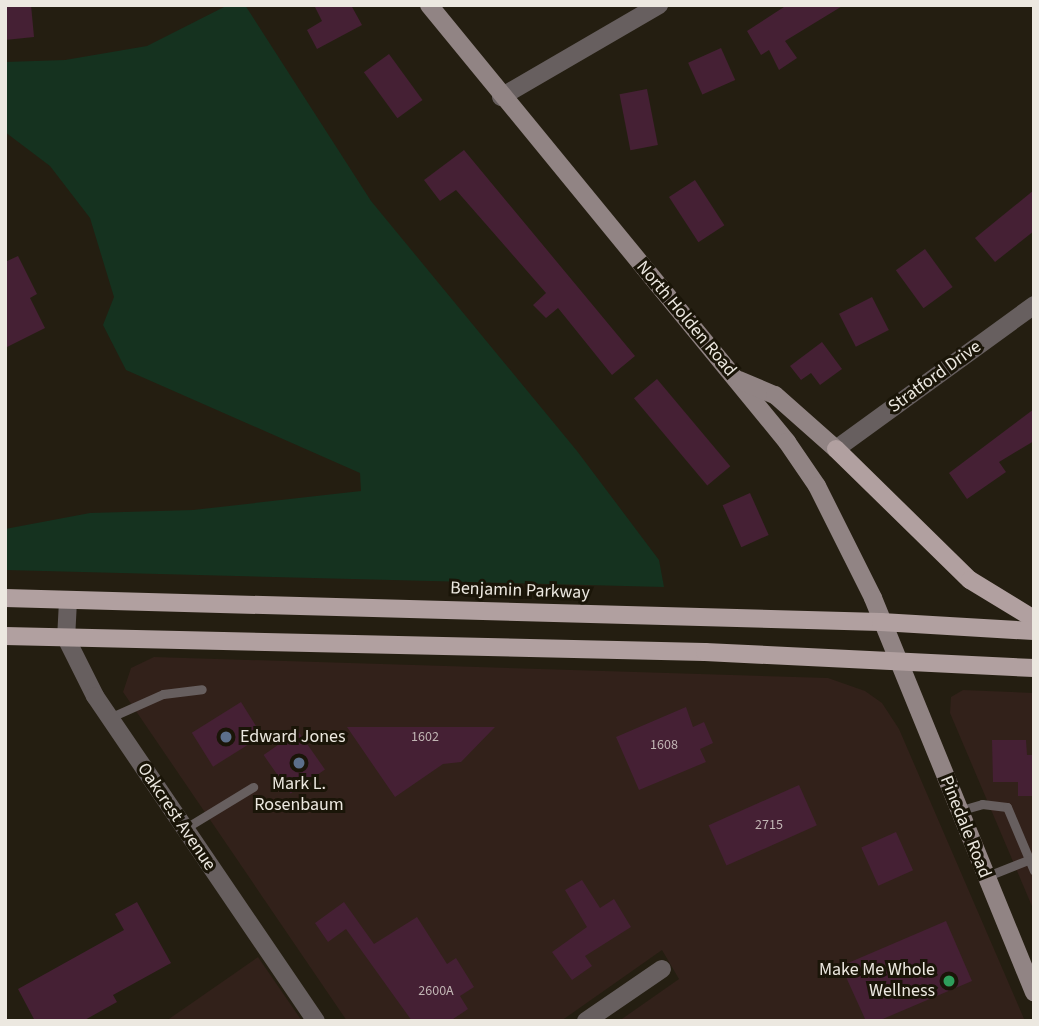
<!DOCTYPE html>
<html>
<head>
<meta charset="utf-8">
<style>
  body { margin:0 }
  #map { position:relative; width:1039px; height:1026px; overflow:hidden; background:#241e11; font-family:"Source Sans 3",sans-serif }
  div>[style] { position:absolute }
  .commercial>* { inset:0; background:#32211a }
  .green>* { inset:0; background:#15321f }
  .building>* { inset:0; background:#452034; transform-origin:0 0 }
  .lane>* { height:9px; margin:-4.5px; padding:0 4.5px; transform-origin:4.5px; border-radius:4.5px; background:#675f5f }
  .street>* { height:18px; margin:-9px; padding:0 9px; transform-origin:9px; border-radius:9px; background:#675f5f }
  .secondary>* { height:18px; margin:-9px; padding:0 9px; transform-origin:9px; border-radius:9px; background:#918484 }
  .primary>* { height:18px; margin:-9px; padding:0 9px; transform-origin:9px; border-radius:9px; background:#b1a0a0 }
  .dots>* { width:19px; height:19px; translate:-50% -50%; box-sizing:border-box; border:4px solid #1a1508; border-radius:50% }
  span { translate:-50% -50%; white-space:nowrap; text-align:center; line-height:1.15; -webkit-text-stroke:6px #1a1508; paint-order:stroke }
  .number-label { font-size:14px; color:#c2b6b5 }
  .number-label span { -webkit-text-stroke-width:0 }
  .street-label { font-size:18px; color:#ece8e0 }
  .poi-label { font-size:18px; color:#ece8e0 }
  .left { translate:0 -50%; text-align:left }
  .right { translate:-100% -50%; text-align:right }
  .frame { position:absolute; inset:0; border:7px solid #ece8e0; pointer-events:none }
</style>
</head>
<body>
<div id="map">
  <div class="commercial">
    <div style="clip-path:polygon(154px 657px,828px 678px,865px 691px,882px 703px,899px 729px,1025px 1021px,619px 1021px,679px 979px,662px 950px,561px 1021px,347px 1021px,123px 692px,131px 668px)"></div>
    <div style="clip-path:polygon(963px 690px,1034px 693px,1034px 911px,950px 713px,951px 697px)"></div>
    <div style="clip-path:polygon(258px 957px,302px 1021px,166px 1021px)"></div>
  </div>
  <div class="green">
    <div style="clip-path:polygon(228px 5px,245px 5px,371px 201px,577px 451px,659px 560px,664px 587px,5px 570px,5px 529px,90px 513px,193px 510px,361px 491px,360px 473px,126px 370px,103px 325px,114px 297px,90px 218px,50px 166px,5px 132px,5px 62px,65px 60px,147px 46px)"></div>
  </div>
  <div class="building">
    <div style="clip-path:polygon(5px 5px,31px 5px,34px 37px,5px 40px)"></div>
    <div style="clip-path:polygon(314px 5px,351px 5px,362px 25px,317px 49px,307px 30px,322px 21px)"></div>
    <div style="clip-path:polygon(787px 5px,844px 5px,785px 41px,797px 58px,779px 70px,769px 50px,761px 55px,747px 31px)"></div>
    <div style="left:721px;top:48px;width:35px;height:36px;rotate:66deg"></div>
    <div style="left:389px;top:54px;width:57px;height:31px;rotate:54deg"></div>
    <div style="left:647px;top:89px;width:57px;height:28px;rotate:79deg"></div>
    <div style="clip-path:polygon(464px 150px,635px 356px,612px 375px,558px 308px,546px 318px,533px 305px,546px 293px,456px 190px,440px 201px,424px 180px)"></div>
    <div style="left:695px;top:180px;width:54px;height:31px;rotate:57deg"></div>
    <div style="clip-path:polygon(1034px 190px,1034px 231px,995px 262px,975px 238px)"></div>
    <div style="left:925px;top:249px;width:47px;height:36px;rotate:54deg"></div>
    <div style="clip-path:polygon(18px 256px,37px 294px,30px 298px,45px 328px,5px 348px,5px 262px)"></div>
    <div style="left:872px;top:297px;width:37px;height:37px;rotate:63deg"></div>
    <div style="clip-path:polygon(822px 342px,842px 369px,820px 385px,811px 373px,801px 380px,790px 366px)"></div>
    <div style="left:657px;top:379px;width:114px;height:30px;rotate:50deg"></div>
    <div style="clip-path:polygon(1034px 409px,1034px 441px,999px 462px,1006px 472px,967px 499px,949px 473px)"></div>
    <div style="left:750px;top:493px;width:46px;height:30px;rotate:66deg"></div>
    <div style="left:241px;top:702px;width:40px;height:58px;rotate:58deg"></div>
    <div style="clip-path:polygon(686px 707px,693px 727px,704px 722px,713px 743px,700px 749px,706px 762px,639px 790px,616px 737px)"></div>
    <div style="clip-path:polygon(347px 727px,495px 727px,461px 762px,443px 764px,395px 797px)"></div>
    <div style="left:298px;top:731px;width:47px;height:42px;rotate:55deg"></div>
    <div style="clip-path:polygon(992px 740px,1026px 740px,1027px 755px,1034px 755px,1034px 796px,1018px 796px,1018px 782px,993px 782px)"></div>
    <div style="left:799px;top:785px;width:44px;height:99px;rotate:66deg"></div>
    <div style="left:896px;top:832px;width:42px;height:38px;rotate:66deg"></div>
    <div style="clip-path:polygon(582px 880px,600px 908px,614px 899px,631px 927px,585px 956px,592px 966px,572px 980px,552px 952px,587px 927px,565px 890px)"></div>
    <div style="clip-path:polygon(137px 902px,171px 963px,113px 995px,117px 1002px,83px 1021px,35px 1021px,18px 989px,124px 930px,115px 914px)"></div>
    <div style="clip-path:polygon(344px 902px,374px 944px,417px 917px,447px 964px,456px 958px,474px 987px,460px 996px,468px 1009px,450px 1021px,412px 1021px,346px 929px,328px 942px,315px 923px)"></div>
    <div style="clip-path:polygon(946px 921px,972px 981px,878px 1021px,866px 1021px,841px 966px)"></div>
  </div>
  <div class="lane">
    <div style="left:109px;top:718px;width:59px;rotate:-24deg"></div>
    <div style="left:163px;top:694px;width:39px;rotate:-7deg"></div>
    <div style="left:958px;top:811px;width:25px;rotate:-16deg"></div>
    <div style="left:982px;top:804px;width:25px;rotate:7deg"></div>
    <div style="left:1007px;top:807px;width:69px;rotate:67.1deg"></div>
    <div style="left:184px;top:829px;width:81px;rotate:-31.3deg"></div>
    <div style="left:985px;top:877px;width:46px;rotate:-21.6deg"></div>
  </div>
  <div class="street">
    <div style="left:501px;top:97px;width:183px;rotate:-30.2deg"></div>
    <div style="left:836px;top:449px;width:245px;rotate:-36deg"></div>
    <div style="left:68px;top:601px;width:37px;rotate:93deg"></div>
    <div style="left:66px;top:638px;width:65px;rotate:63.4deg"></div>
    <div style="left:95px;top:696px;width:393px;rotate:55.8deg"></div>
    <div style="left:586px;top:1021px;width:92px;rotate:-34.4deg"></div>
  </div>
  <div class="secondary">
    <div style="left:429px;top:5px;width:565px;rotate:50.67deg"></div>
    <div style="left:787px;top:442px;width:53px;rotate:55.7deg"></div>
    <div style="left:817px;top:486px;width:125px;rotate:63.4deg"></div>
    <div style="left:873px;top:598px;width:426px;rotate:67.8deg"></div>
    <div style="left:739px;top:380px;width:39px;rotate:23deg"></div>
    <div style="left:775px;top:395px;width:81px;rotate:41.5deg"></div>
  </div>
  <div class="primary">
    <div style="left:836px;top:449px;width:187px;rotate:44.4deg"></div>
    <div style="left:970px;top:580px;width:75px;rotate:31.4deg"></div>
    <div style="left:5px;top:598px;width:876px;rotate:1.57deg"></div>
    <div style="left:881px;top:622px;width:153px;rotate:3.4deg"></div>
    <div style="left:5px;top:636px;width:700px;rotate:1.31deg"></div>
    <div style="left:705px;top:652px;width:329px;rotate:2.8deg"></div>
  </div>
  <div class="dots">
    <div style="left:226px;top:737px;background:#5c6f8a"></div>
    <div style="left:299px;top:763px;background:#5c6f8a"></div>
    <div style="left:949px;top:981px;background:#2e9e5b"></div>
  </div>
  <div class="number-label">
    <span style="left:425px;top:737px">1602</span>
    <span style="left:664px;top:745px">1608</span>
    <span style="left:769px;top:825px">2715</span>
    <span style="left:436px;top:991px">2600A</span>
  </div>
  <div class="street-label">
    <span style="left:686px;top:319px;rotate:50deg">North Holden Road</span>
    <span style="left:935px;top:377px;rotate:-36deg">Stratford Drive</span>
    <span style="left:520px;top:591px;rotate:2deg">Benjamin Parkway</span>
    <span style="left:176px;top:817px;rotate:56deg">Oakcrest Avenue</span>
    <span style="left:965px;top:827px;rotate:68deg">Pinedale Road</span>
  </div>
  <div class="poi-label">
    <span class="left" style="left:240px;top:737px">Edward Jones</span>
    <span style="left:299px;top:795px">Mark L.<br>Rosenbaum</span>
    <span class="right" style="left:935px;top:981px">Make Me Whole<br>Wellness</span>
  </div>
  <div class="frame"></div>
</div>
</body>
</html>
